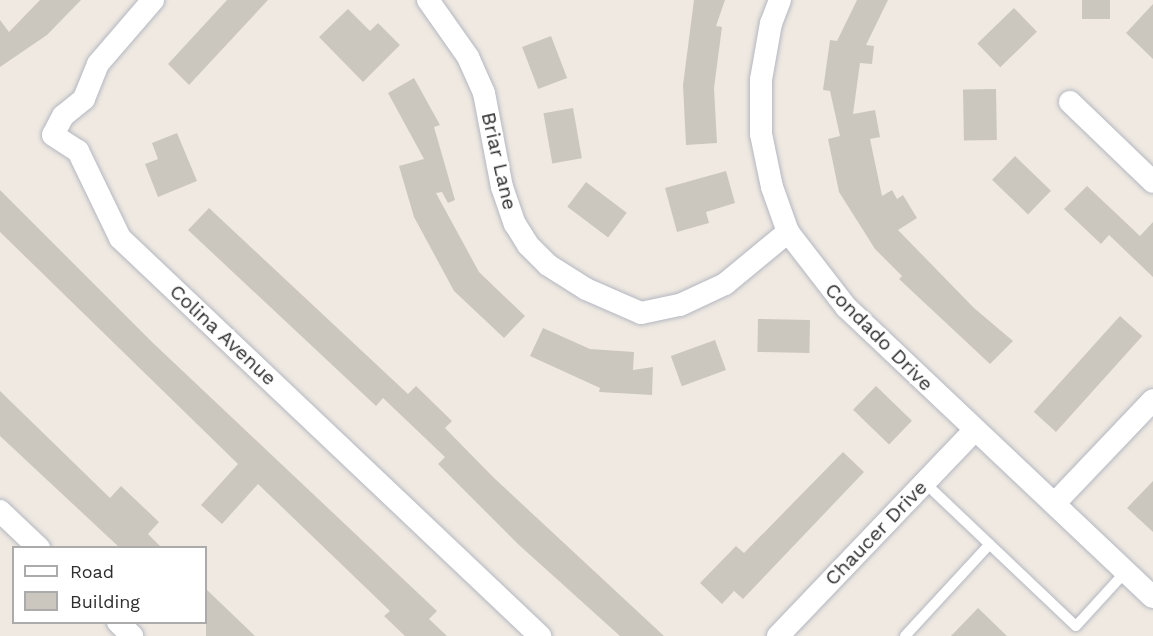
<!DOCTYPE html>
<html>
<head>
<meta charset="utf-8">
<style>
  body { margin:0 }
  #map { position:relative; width:1153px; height:636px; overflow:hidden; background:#efe9e1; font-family:"Work Sans",sans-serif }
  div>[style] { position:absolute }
  .building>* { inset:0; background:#cbc7bf; transform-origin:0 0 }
  .roads { filter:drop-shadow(0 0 2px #b4b7c1) drop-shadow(0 0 2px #b4b7c1) }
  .lane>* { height:10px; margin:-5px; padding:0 5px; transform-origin:5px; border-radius:5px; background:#fff }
  .street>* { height:22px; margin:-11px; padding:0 11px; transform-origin:11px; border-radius:11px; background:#fff }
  span { translate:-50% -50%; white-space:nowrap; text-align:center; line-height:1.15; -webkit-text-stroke:5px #fff; paint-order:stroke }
  .street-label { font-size:20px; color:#2e2e2e }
  .legend { position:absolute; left:12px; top:546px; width:195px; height:78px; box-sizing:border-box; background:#fff; border:2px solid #ababab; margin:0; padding:8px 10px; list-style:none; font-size:18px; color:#2e2e2e }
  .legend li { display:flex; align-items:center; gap:12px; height:30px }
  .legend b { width:30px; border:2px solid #ababab }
</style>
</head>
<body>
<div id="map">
  <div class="building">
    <div style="clip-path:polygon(40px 0,81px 0,47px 35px,0 67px,0 20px,9px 32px)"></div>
    <div style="clip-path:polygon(227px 0,268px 0,189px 85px,168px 64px)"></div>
    <div style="clip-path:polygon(694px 0,725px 0,716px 26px,722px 27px,714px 88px,717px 143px,686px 145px,683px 85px)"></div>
    <div style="clip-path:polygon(857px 0,888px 0,866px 45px,874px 46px,872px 64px,860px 63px,853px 114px,875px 110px,880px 137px,870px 139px,882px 196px,892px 190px,897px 199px,903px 195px,917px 218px,898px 230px,974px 308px,1013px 341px,990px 364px,899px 279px,902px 276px,875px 249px,839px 192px,828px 139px,840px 136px,830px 91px,823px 90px,830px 40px,837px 41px)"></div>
    <div style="left:1082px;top:0;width:28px;height:19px"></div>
    <div style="clip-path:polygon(1153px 4px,1153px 59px,1126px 33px)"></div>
    <div style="left:1014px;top:8px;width:33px;height:51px;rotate:46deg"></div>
    <div style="clip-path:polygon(348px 9px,370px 31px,378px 23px,400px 45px,363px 82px,319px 37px)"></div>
    <div style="left:551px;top:36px;width:45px;height:31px;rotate:69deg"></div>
    <div style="clip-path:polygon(414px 78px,440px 125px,434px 127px,455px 200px,448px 203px,442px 192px,436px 193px,479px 272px,525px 316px,504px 338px,454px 291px,414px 217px,399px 166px,424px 159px,388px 93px)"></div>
    <div style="left:996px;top:89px;width:51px;height:33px;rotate:89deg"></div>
    <div style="left:573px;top:108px;width:51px;height:30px;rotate:80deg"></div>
    <div style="clip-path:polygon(177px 133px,197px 181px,158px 197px,145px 164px,158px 159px,152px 143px)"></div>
    <div style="left:1015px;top:156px;width:50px;height:33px;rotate:44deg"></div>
    <div style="clip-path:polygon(726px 171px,735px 203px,706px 212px,709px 223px,677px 232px,665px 188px)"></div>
    <div style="left:586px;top:182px;width:51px;height:31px;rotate:37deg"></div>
    <div style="clip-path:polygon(1087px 186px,1140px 236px,1153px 222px,1153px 277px,1109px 235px,1101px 244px,1064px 209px)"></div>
    <div style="clip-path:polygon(0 190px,152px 342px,437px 611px,429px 619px,447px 636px,405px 636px,384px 616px,390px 611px,258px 484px,222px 524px,201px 505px,238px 464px,0 232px)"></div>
    <div style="clip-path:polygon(209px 208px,408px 394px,416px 386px,452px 421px,445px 428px,494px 478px,664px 636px,620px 636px,519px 545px,438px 464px,445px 457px,383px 398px,376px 406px,188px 230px)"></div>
    <div style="left:1120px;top:316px;width:30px;height:129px;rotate:42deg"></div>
    <div style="left:758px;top:319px;width:52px;height:33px;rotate:1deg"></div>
    <div style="clip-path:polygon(543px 328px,590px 349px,634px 352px,633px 370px,653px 367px,652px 395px,599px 392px,600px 388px,530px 356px)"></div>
    <div style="left:715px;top:340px;width:32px;height:47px;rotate:70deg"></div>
    <div style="left:876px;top:386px;width:50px;height:33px;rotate:44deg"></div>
    <div style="clip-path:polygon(0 391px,110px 498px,121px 486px,159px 522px,148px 534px,162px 548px,120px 548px,0 436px)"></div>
    <div style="clip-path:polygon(843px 452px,864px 472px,743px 599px,734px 591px,722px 604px,700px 583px,736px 546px,744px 553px)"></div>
    <div style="clip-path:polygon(1153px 481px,1153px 532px,1127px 508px)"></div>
    <div style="clip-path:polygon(206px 589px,255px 636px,206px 636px)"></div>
    <div style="clip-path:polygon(978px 608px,1007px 636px,951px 636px)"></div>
  </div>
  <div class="roads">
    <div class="lane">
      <div style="left:924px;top:482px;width:209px;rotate:43.5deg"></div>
      <div style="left:1076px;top:626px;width:74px;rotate:-47.7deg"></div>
      <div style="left:905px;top:636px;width:125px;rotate:-47.3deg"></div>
    </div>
    <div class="street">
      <div style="left:153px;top:0;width:84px;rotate:130.7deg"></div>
      <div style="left:98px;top:64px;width:38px;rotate:112deg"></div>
      <div style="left:84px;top:99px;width:27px;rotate:141deg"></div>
      <div style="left:63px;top:116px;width:21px;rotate:118deg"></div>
      <div style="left:53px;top:135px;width:30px;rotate:33deg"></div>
      <div style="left:78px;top:151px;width:97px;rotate:64.2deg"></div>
      <div style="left:120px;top:238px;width:579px;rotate:43.46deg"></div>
      <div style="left:428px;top:0;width:70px;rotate:54.9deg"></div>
      <div style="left:468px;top:57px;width:39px;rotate:66deg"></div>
      <div style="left:484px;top:93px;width:96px;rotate:79.2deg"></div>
      <div style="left:502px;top:187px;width:39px;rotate:71deg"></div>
      <div style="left:515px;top:224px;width:25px;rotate:58deg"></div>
      <div style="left:528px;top:245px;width:28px;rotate:45deg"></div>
      <div style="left:548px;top:265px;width:45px;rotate:32.3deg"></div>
      <div style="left:586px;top:289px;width:60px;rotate:23.6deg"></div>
      <div style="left:641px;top:313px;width:40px;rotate:-12deg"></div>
      <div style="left:680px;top:305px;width:50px;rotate:-25deg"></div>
      <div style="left:725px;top:284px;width:82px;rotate:-39.5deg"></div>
      <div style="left:780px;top:0;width:25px;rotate:111deg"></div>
      <div style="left:771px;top:23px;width:58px;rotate:100deg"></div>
      <div style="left:761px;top:80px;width:54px;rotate:90deg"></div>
      <div style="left:761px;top:134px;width:54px;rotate:78.3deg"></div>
      <div style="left:772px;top:187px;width:48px;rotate:70.4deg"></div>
      <div style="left:788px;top:232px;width:95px;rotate:52.3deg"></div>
      <div style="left:846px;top:307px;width:422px;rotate:43.4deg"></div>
      <div style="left:1070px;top:102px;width:115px;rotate:43.9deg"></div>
      <div style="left:1055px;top:503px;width:142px;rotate:-46.4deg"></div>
      <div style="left:0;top:511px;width:54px;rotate:43.5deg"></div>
      <div style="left:118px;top:622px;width:20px;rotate:45deg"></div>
      <div style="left:778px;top:636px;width:284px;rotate:-46.3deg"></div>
    </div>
  </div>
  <div class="street-label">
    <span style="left:499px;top:161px;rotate:77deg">Briar Lane</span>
    <span style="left:223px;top:335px;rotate:43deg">Colina Avenue</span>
    <span style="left:879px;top:337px;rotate:45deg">Condado Drive</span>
    <span style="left:876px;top:533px;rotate:-46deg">Chaucer Drive</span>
  </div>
  <ul class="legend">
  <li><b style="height:8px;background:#fff"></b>Road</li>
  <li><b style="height:16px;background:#cbc7bf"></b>Building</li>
  </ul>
</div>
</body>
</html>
